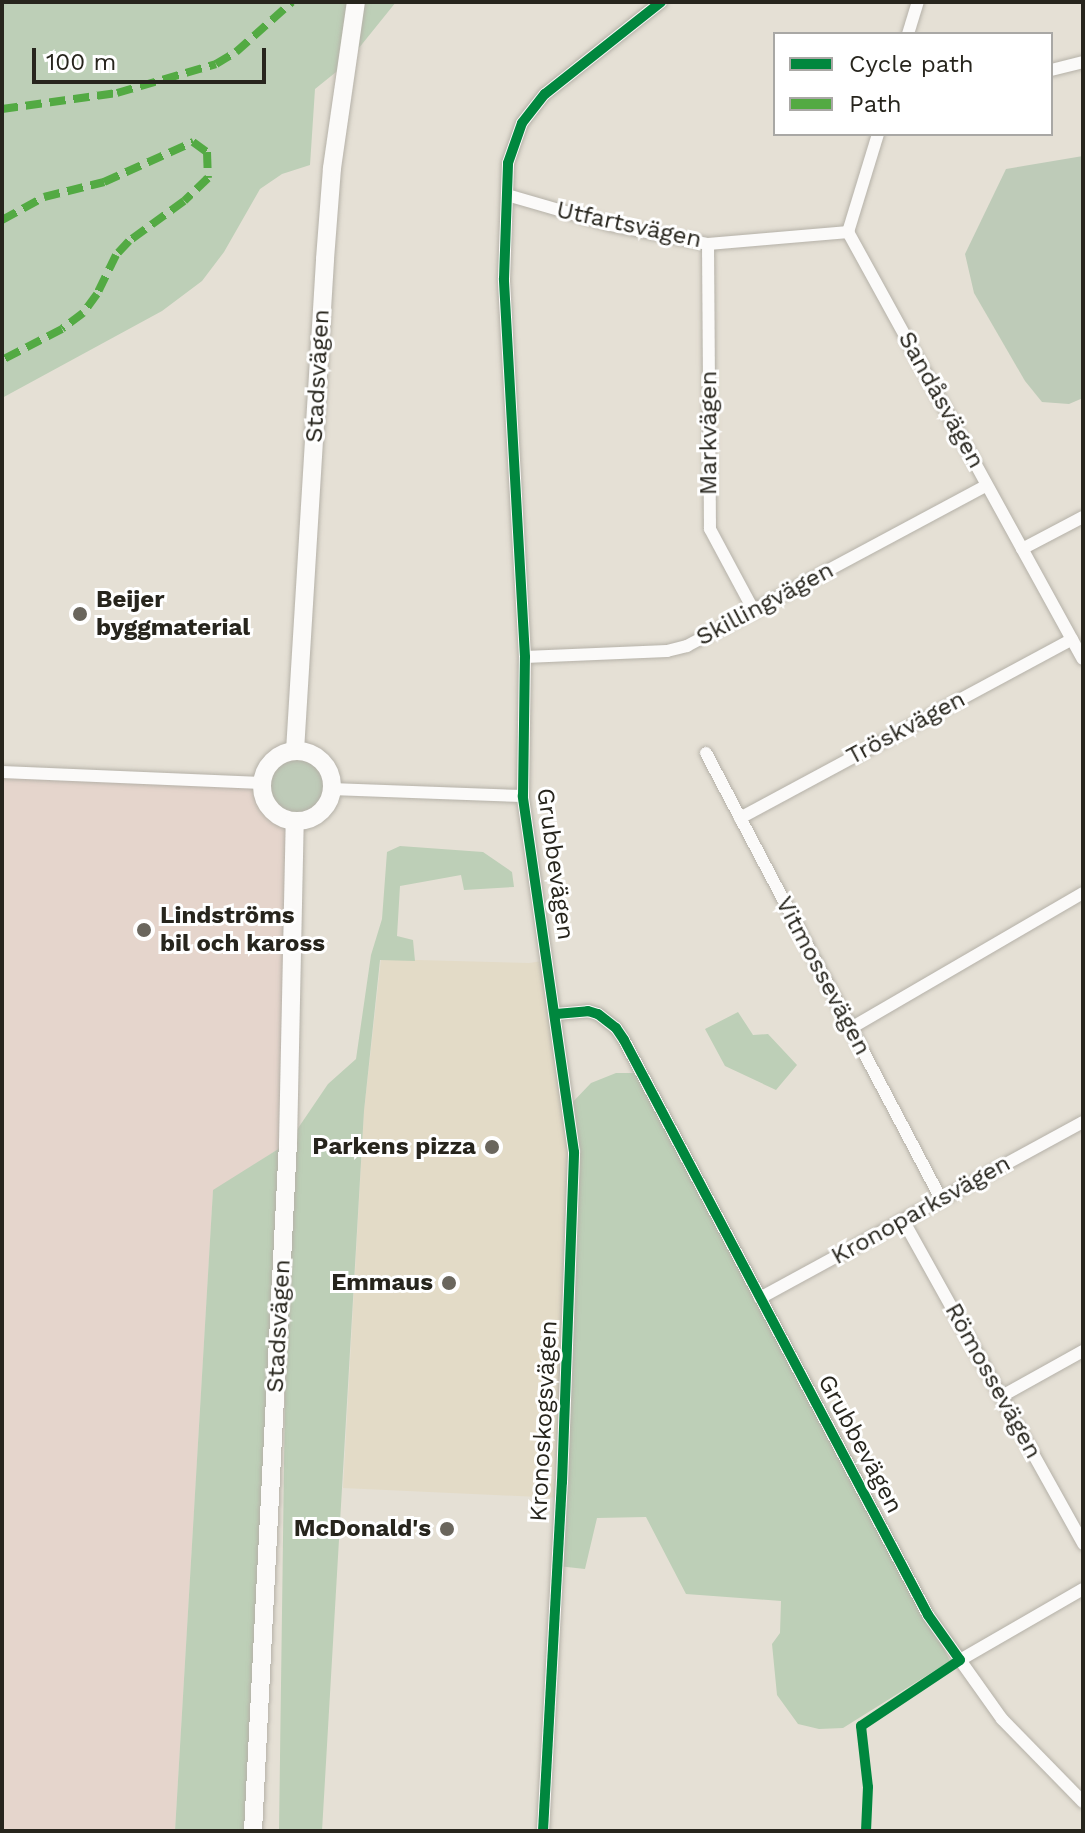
<!DOCTYPE html>
<html>
<head>
<meta charset="utf-8">
<style>
  body { margin:0 }
  #map { position:relative; width:1085px; height:1833px; overflow:hidden; background:#e5e0d5; font-family:"Work Sans",sans-serif }
  div>[style] { position:absolute }
  .built>* { inset:0; background:#e3dbc7 }
  .industrial>* { inset:0; background:#e5d5cc }
  .green>* { inset:0; background:#becbb8 }
  .round { border-radius:50% }
  .forest>* { inset:0; background:#bdcfb7 }
  .roads { filter:drop-shadow(0 0 2px #b5b1a8) drop-shadow(0 0 2px #b5b1a8) }
  .street>* { height:12px; margin:-6px; padding:0 6px; transform-origin:6px; border-radius:6px; background:#fbfaf9 }
  .secondary>* { height:18px; margin:-9px; padding:0 9px; transform-origin:9px; border-radius:9px; background:#fbfaf9 }
  .secondary>.ring { margin:-9px; padding:0; box-sizing:content-box; background:none; border:18px solid #fbfaf9; border-radius:50% }
  .quiet>* { height:8px; margin-top:-4px; transform-origin:0; background:repeating-linear-gradient(90deg,#53aa43 0 16px,transparent 0 24px) }
  .cycleway>* { height:10px; margin:-5px; padding:0 5px; transform-origin:5px; border-radius:5px; background:#00873e }
  .dots>* { width:22px; height:22px; translate:-50% -50%; box-sizing:border-box; border:4px solid #fff; border-radius:50% }
  span { translate:-50% -50%; white-space:nowrap; text-align:center; line-height:1.15; -webkit-text-stroke:6px #fff; paint-order:stroke }
  .street-label { font-size:24px; color:#27251d }
  .poi-label { font-size:24px; color:#27251d; font-weight:700 }
  .left { translate:0 -50%; text-align:left }
  .right { translate:-100% -50%; text-align:right }
  .frame { position:absolute; inset:0; border:4px solid #27251d; pointer-events:none }
  .legend { position:absolute; left:773px; top:32px; width:280px; height:104px; box-sizing:border-box; background:#fff; border:2px solid #a9a8a5; margin:0; padding:10px 14px; list-style:none; font-size:24px; color:#27251d }
  .legend li { display:flex; align-items:center; gap:16px; height:40px }
  .legend b { width:40px; border:2px solid #a9a8a5 }
  .scale { position:absolute; left:32px; top:48px; width:234px; height:36px; box-sizing:border-box; border:4px solid #27251d; border-top:0; padding-left:10px; font-size:24px; line-height:28px; white-space:nowrap; color:#27251d; -webkit-text-stroke:6px #fff; paint-order:stroke }
</style>
</head>
<body>
<div id="map">
  <div class="built">
    <div style="clip-path:polygon(381px 959px,529px 963px,549px 960px,569px 1106px,561px 1498px,343px 1488px,364px 1111px)"></div>
  </div>
  <div class="industrial">
    <div style="clip-path:polygon(2px 772px,262px 783px,271px 809px,288px 820px,288px 1143px,213px 1191px,175px 1831px,2px 1831px)"></div>
  </div>
  <div class="green">
    <div style="clip-path:polygon(1083px 156px,1083px 398px,1069px 404px,1042px 402px,1025px 381px,974px 293px,965px 254px,1006px 169px)"></div>
    <div class="round" style="left:269px;top:758px;width:56px;height:56px"></div>
  </div>
  <div class="forest">
    <div style="clip-path:polygon(2px 2px,396px 2px,346px 64px,315px 89px,310px 165px,282px 174px,260px 189px,224px 252px,202px 281px,162px 311px,2px 398px)"></div>
    <div style="clip-path:polygon(400px 846px,483px 852px,512px 872px,514px 887px,464px 890px,461px 875px,400px 886px,397px 936px,413px 940px,415px 961px,380px 960px,364px 1111px,322px 1831px,279px 1831px,288px 1174px,253px 1831px,175px 1831px,213px 1190px,288px 1143px,328px 1084px,356px 1059px,371px 955px,382px 919px,387px 852px)"></div>
    <div style="clip-path:polygon(738px 1012px,753px 1035px,768px 1034px,797px 1065px,776px 1090px,725px 1066px,705px 1029px)"></div>
    <div style="clip-path:polygon(616px 1073px,641px 1073px,950px 1661px,843px 1728px,819px 1729px,798px 1724px,777px 1695px,772px 1644px,780px 1633px,781px 1601px,686px 1594px,646px 1517px,597px 1518px,585px 1569px,558px 1566px,569px 1106px,591px 1083px)"></div>
  </div>
  <div class="roads">
    <div class="street">
      <div style="left:908px;top:34px;width:34px;rotate:-73deg"></div>
      <div style="left:1051px;top:70px;width:33px;rotate:-14deg"></div>
      <div style="left:878px;top:134px;width:102px;rotate:107deg"></div>
      <div style="left:848px;top:232px;width:487px;rotate:61.2deg"></div>
      <div style="left:507px;top:195px;width:108px;rotate:16.1deg"></div>
      <div style="left:611px;top:225px;width:99px;rotate:11.1deg"></div>
      <div style="left:708px;top:244px;width:141px;rotate:-4.9deg"></div>
      <div style="left:708px;top:244px;width:285px;rotate:89.6deg"></div>
      <div style="left:710px;top:529px;width:93px;rotate:61.8deg"></div>
      <div style="left:1022px;top:549px;width:69px;rotate:-27.7deg"></div>
      <div style="left:525px;top:657px;width:142px;rotate:-2.4deg"></div>
      <div style="left:667px;top:651px;width:21px;rotate:-14deg"></div>
      <div style="left:687px;top:646px;width:340px;rotate:-28.2deg"></div>
      <div style="left:706px;top:753px;width:504px;rotate:62.21deg"></div>
      <div style="left:2px;top:772px;width:260px;rotate:2.4deg"></div>
      <div style="left:331px;top:789px;width:192px;rotate:2.1deg"></div>
      <div style="left:740px;top:818px;width:377px;rotate:-28.3deg"></div>
      <div style="left:556px;top:1014px;width:32px;rotate:-5deg"></div>
      <div style="left:588px;top:1011px;width:10px;rotate:17deg"></div>
      <div style="left:598px;top:1014px;width:23px;rotate:38deg"></div>
      <div style="left:616px;top:1028px;width:14px;rotate:56deg"></div>
      <div style="left:624px;top:1040px;width:650px;rotate:62.13deg"></div>
      <div style="left:928px;top:1615px;width:128px;rotate:54.6deg"></div>
      <div style="left:1002px;top:1719px;width:116px;rotate:45.7deg"></div>
      <div style="left:851px;top:1028px;width:268px;rotate:-30.2deg"></div>
      <div style="left:903px;top:1220px;width:371px;rotate:60.9deg"></div>
      <div style="left:760px;top:1298px;width:368px;rotate:-28.6deg"></div>
      <div style="left:1002px;top:1396px;width:93px;rotate:-29.1deg"></div>
      <div style="left:960px;top:1660px;width:142px;rotate:-30deg"></div>
      <div style="left:543px;top:1831px;width:350px;rotate:-86.9deg"></div>
      <div style="left:562px;top:1482px;width:330px;rotate:-87.9deg"></div>
      <div style="left:574px;top:1152px;width:360px;rotate:-98.2deg"></div>
      <div style="left:523px;top:796px;width:139px;rotate:-89.2deg"></div>
      <div style="left:525px;top:657px;width:379px;rotate:-93.2deg"></div>
      <div style="left:504px;top:279px;width:116px;rotate:-88deg"></div>
      <div style="left:508px;top:163px;width:42px;rotate:-70.7deg"></div>
      <div style="left:522px;top:123px;width:37px;rotate:-52deg"></div>
      <div style="left:545px;top:94px;width:148px;rotate:-38.4deg"></div>
    </div>
    <div class="secondary">
      <div style="left:295px;top:751px;width:493px;rotate:-86.5deg"></div>
      <div style="left:325px;top:259px;width:91px;rotate:-85.6deg"></div>
      <div style="left:332px;top:168px;width:168px;rotate:-81.8deg"></div>
      <div class="ring" style="left:262px;top:751px;width:52px;height:52px"></div>
      <div style="left:253px;top:1831px;width:689px;rotate:-87.09deg"></div>
      <div style="left:288px;top:1143px;width:322px;rotate:-88.8deg"></div>
    </div>
  </div>
  <div class="quiet">
    <div style="left:2px;top:109px;width:116px;rotate:-7.9deg"></div>
    <div style="left:117px;top:93px;width:103px;rotate:-16.3deg"></div>
    <div style="left:216px;top:64px;width:23px;rotate:-31deg"></div>
    <div style="left:236px;top:52px;width:75px;rotate:-41.8deg"></div>
    <div style="left:2px;top:220px;width:48px;rotate:-28.7deg"></div>
    <div style="left:44px;top:197px;width:62px;rotate:-14deg"></div>
    <div style="left:104px;top:182px;width:98px;rotate:-24.2deg"></div>
    <div style="left:193px;top:142px;width:17px;rotate:36deg"></div>
    <div style="left:207px;top:152px;width:26px;rotate:88deg"></div>
    <div style="left:208px;top:178px;width:33px;rotate:136deg"></div>
    <div style="left:184px;top:201px;width:68px;rotate:144deg"></div>
    <div style="left:129px;top:241px;width:19px;rotate:133deg"></div>
    <div style="left:116px;top:255px;width:43px;rotate:116deg"></div>
    <div style="left:97px;top:294px;width:24px;rotate:126deg"></div>
    <div style="left:83px;top:313px;width:26px;rotate:143deg"></div>
    <div style="left:62px;top:329px;width:68px;rotate:152.7deg"></div>
  </div>
  <div class="cycleway">
    <div style="left:556px;top:1014px;width:32px;rotate:-5deg"></div>
    <div style="left:588px;top:1011px;width:10px;rotate:17deg"></div>
    <div style="left:598px;top:1014px;width:23px;rotate:38deg"></div>
    <div style="left:616px;top:1028px;width:14px;rotate:56deg"></div>
    <div style="left:624px;top:1040px;width:650px;rotate:62.13deg"></div>
    <div style="left:928px;top:1615px;width:55px;rotate:54.6deg"></div>
    <div style="left:960px;top:1660px;width:119px;rotate:146.3deg"></div>
    <div style="left:861px;top:1726px;width:61px;rotate:83.5deg"></div>
    <div style="left:868px;top:1787px;width:44px;rotate:92.6deg"></div>
    <div style="left:543px;top:1831px;width:350px;rotate:-86.9deg"></div>
    <div style="left:562px;top:1482px;width:330px;rotate:-87.9deg"></div>
    <div style="left:574px;top:1152px;width:360px;rotate:-98.2deg"></div>
    <div style="left:523px;top:796px;width:139px;rotate:-89.2deg"></div>
    <div style="left:525px;top:657px;width:379px;rotate:-93.2deg"></div>
    <div style="left:504px;top:279px;width:116px;rotate:-88deg"></div>
    <div style="left:508px;top:163px;width:42px;rotate:-70.7deg"></div>
    <div style="left:522px;top:123px;width:37px;rotate:-52deg"></div>
    <div style="left:545px;top:94px;width:148px;rotate:-38.4deg"></div>
  </div>
  <div class="dots">
    <div style="left:80px;top:614px;background:#6a665d"></div>
    <div style="left:144px;top:930px;background:#6a665d"></div>
    <div style="left:492px;top:1147px;background:#6a665d"></div>
    <div style="left:449px;top:1283px;background:#6a665d"></div>
    <div style="left:447px;top:1529px;background:#6a665d"></div>
  </div>
  <div class="street-label">
    <span style="left:629px;top:225px;rotate:12deg">Utfartsvägen</span>
    <span style="left:318px;top:376px;rotate:-87deg">Stadsvägen</span>
    <span style="left:941px;top:400px;rotate:61deg">Sandåsvägen</span>
    <span style="left:709px;top:433px;rotate:-90deg">Markvägen</span>
    <span style="left:765px;top:604px;rotate:-28deg">Skillingvägen</span>
    <span style="left:906px;top:728px;rotate:-28deg">Tröskvägen</span>
    <span style="left:555px;top:864px;rotate:82deg">Grubbevägen</span>
    <span style="left:823px;top:976px;rotate:62deg">Vitmossevägen</span>
    <span style="left:921px;top:1210px;rotate:-29deg">Kronoparksvägen</span>
    <span style="left:279px;top:1326px;rotate:-87deg">Stadsvägen</span>
    <span style="left:993px;top:1381px;rotate:61deg">Römossevägen</span>
    <span style="left:544px;top:1421px;rotate:-87deg">Kronoskogsvägen</span>
    <span style="left:860px;top:1444px;rotate:62deg">Grubbevägen</span>
  </div>
  <div class="poi-label">
    <span class="left" style="left:96px;top:614px">Beijer<br>byggmaterial</span>
    <span class="left" style="left:160px;top:930px">Lindströms<br>bil och kaross</span>
    <span class="right" style="left:476px;top:1147px">Parkens pizza</span>
    <span class="right" style="left:433px;top:1283px">Emmaus</span>
    <span class="right" style="left:431px;top:1529px">McDonald's</span>
  </div>
  <div class="frame"></div>
  <ul class="legend">
  <li><b style="height:10px;background:#00873e"></b>Cycle path</li>
  <li><b style="height:10px;background:#53aa43"></b>Path</li>
  </ul>
  <div class="scale">100 m</div>
</div>
</body>
</html>
